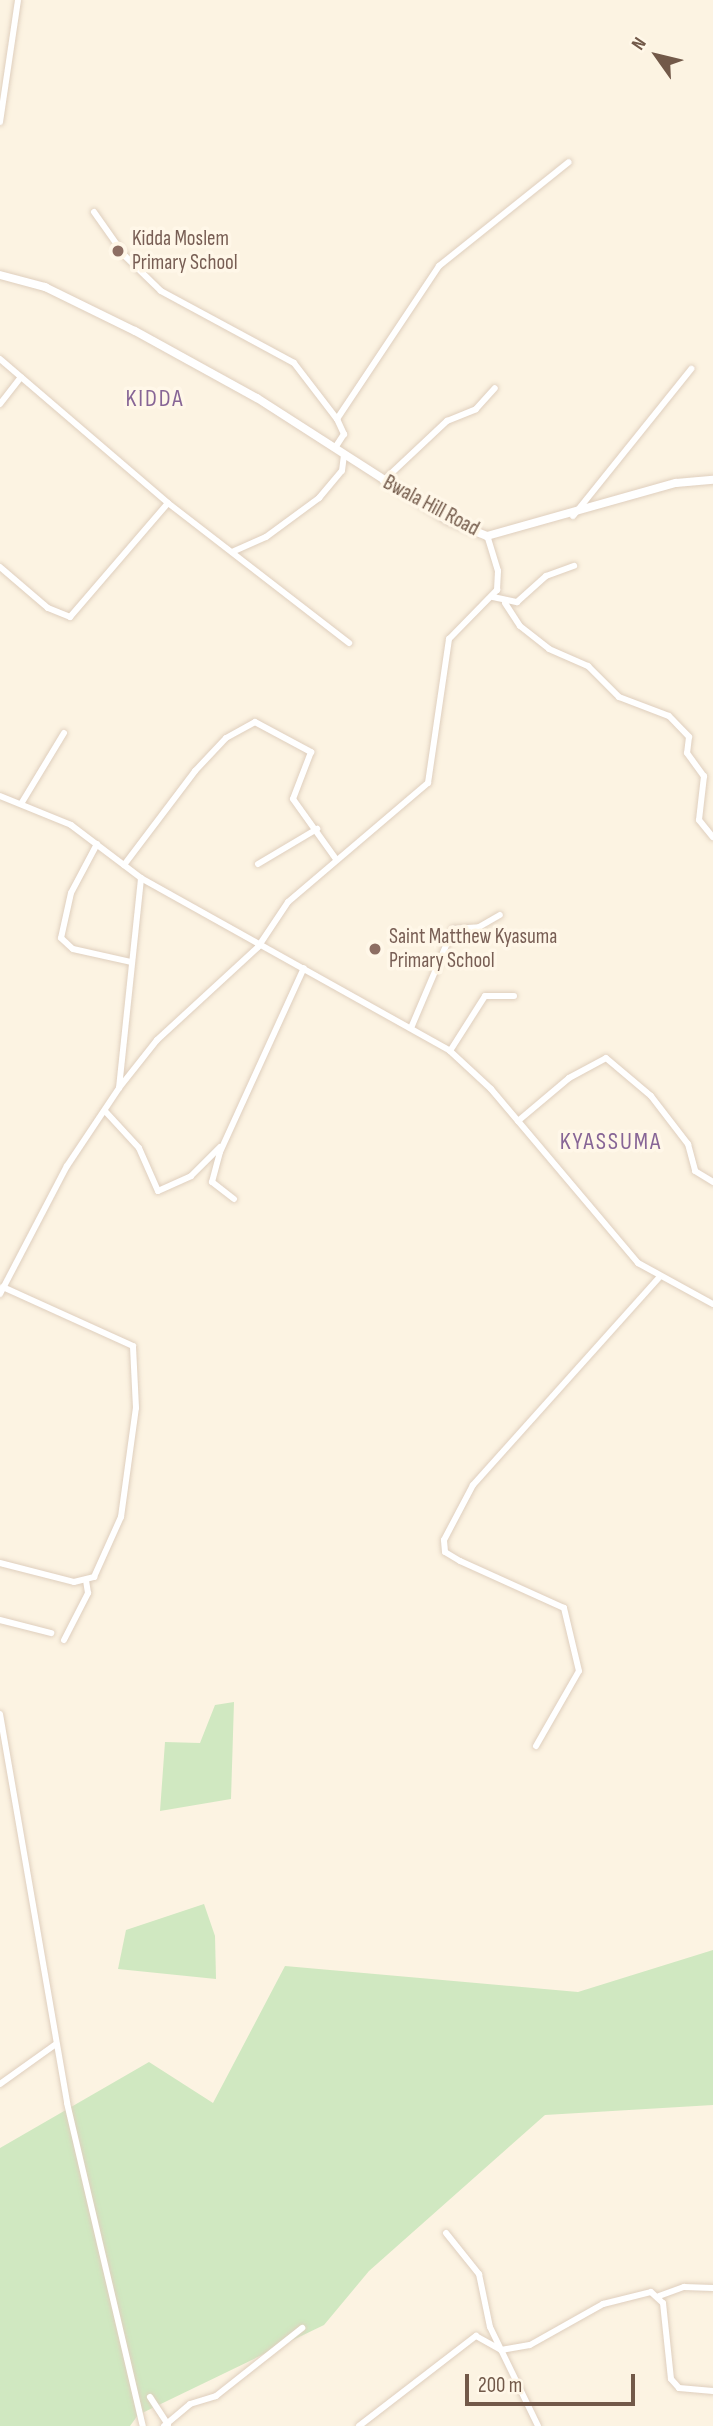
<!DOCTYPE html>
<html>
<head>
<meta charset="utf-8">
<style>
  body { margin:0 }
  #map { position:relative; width:713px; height:2426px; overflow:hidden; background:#fcf3e2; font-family:"Sofia Sans Condensed",sans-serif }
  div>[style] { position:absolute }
  .green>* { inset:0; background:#d0e8c1 }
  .roads { filter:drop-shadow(0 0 2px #dfcfbe) drop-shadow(0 0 2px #dfcfbe) }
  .minor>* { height:6px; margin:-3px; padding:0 3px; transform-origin:3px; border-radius:3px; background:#fff }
  .tertiary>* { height:8px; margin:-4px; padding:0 4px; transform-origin:4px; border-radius:4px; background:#fff }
  .dots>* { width:19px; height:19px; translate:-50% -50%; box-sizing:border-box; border:4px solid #fff7e8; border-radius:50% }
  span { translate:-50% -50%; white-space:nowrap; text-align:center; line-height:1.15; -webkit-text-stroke:7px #fff7e8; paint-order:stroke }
  .education-label { font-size:21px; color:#785e54 }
  .left { translate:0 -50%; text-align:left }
  .street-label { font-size:21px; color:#725949 }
  .quarter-label { font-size:24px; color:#876596; letter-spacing:2px }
  .north { position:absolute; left:622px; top:21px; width:70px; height:70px; -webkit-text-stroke:5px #fff7e8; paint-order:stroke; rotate:304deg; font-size:19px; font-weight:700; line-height:28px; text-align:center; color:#725949 }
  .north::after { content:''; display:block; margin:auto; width:24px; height:32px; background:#725949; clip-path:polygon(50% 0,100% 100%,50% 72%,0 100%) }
  .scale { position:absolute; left:465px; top:2374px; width:170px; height:32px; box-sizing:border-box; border:4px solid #725949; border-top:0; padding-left:9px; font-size:21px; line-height:24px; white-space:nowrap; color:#725949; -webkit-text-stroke:5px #fff7e8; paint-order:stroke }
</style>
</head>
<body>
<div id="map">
  <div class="green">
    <div style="clip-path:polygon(234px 1702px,231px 1799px,160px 1811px,165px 1742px,200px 1743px,215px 1705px)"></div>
    <div style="clip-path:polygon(204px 1904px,215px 1936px,216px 1979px,118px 1969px,126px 1930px)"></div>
    <div style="clip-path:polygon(713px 1950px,713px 2105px,545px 2115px,369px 2271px,324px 2325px,138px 2415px,130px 2426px,0 2426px,0 2148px,149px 2062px,213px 2103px,285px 1966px,578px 1992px)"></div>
  </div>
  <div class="roads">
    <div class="minor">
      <div style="left:0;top:122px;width:123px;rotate:-81.6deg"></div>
      <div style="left:94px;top:212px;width:54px;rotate:54.8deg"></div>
      <div style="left:125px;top:256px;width:50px;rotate:44.2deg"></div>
      <div style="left:161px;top:291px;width:151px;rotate:28.4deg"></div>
      <div style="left:294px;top:363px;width:71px;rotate:52.5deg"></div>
      <div style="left:337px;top:419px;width:17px;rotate:65deg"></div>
      <div style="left:344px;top:434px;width:17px;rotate:123deg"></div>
      <div style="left:0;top:359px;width:221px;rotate:40.6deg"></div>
      <div style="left:168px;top:503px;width:229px;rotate:37.7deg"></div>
      <div style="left:0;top:404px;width:34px;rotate:-52deg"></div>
      <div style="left:337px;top:419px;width:184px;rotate:-56.3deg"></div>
      <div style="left:439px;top:266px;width:166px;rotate:-38.7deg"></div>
      <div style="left:383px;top:481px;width:88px;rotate:-43.2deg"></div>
      <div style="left:447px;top:421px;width:31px;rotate:-22deg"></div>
      <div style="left:476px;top:409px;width:28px;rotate:-48deg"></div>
      <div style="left:573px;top:516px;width:189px;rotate:-51.2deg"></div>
      <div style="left:232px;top:552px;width:37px;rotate:-24deg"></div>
      <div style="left:266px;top:537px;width:66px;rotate:-36.3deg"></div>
      <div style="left:319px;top:498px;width:35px;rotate:-50deg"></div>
      <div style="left:342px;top:471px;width:17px;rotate:-83deg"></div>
      <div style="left:0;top:567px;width:63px;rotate:40.5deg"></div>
      <div style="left:48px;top:608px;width:24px;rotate:22deg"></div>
      <div style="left:70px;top:617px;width:150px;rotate:-49.3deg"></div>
      <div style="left:493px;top:597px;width:25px;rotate:12deg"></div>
      <div style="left:517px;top:602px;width:39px;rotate:-42deg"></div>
      <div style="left:546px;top:576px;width:30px;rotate:-20deg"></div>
      <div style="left:505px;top:603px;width:27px;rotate:57deg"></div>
      <div style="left:520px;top:626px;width:37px;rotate:38deg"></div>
      <div style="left:549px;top:649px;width:43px;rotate:23.6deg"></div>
      <div style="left:588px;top:666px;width:44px;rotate:45deg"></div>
      <div style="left:619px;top:697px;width:53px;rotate:20.8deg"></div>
      <div style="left:669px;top:716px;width:29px;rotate:46deg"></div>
      <div style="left:689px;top:737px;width:16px;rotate:97deg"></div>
      <div style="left:687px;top:753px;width:29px;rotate:54deg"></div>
      <div style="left:704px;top:776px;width:44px;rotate:96.5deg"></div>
      <div style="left:699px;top:820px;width:22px;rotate:51deg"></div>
      <div style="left:0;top:796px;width:77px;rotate:22.2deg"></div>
      <div style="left:71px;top:825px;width:88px;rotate:37.1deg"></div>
      <div style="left:141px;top:878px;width:354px;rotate:29.2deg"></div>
      <div style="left:450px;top:1051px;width:56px;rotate:42.8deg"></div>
      <div style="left:491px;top:1089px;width:228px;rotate:49.8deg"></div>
      <div style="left:638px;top:1263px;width:85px;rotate:28.7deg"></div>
      <div style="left:21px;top:804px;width:83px;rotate:-58.8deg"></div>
      <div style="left:97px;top:844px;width:55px;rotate:118deg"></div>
      <div style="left:71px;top:893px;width:46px;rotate:102.5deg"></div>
      <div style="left:61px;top:938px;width:16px;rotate:43deg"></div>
      <div style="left:73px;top:949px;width:59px;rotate:12.6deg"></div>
      <div style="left:258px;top:864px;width:69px;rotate:-30.7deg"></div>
      <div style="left:124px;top:865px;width:118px;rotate:-52.9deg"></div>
      <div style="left:195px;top:771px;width:45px;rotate:-46.8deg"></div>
      <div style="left:226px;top:738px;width:33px;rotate:-29deg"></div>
      <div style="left:255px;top:722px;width:64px;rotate:28.2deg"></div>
      <div style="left:311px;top:752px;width:50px;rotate:111deg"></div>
      <div style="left:293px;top:799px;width:74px;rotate:54.4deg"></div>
      <div style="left:411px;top:1028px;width:108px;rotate:-67deg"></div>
      <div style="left:453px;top:929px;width:26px;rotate:-4deg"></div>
      <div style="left:479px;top:927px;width:24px;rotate:-30deg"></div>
      <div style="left:450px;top:1051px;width:65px;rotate:-57.5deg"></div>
      <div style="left:485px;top:996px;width:29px"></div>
      <div style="left:119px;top:1088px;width:61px;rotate:-51.6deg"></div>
      <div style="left:157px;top:1040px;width:137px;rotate:-42.6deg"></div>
      <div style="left:258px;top:947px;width:54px;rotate:-56.3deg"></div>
      <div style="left:288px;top:902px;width:184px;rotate:-40.4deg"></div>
      <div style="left:428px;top:783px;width:146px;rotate:-81.7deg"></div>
      <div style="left:449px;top:639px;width:69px;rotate:-45.6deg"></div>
      <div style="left:497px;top:590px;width:19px;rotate:-87deg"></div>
      <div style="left:498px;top:571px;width:37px;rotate:-107deg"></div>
      <div style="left:105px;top:1111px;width:50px;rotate:47.4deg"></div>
      <div style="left:139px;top:1148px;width:47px;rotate:66.2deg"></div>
      <div style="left:158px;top:1191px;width:36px;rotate:-24deg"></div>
      <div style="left:191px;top:1176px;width:41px;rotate:-45deg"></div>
      <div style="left:518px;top:1121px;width:67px;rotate:-40.1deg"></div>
      <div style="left:569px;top:1078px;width:42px;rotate:-28.4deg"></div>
      <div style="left:606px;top:1058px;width:59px;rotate:40.2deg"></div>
      <div style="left:651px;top:1096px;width:61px;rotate:52.4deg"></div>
      <div style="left:688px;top:1144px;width:28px;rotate:75deg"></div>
      <div style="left:695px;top:1171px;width:21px;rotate:31deg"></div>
      <div style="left:234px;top:1199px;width:28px;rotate:-142deg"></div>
      <div style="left:212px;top:1182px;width:31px;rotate:-75deg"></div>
      <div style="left:220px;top:1152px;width:202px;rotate:-65.5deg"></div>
      <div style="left:0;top:1294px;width:144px;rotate:-62.4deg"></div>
      <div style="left:67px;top:1166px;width:94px;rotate:-56.3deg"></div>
      <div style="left:119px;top:1088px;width:211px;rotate:-84deg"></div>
      <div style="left:0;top:1563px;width:76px;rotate:14.4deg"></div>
      <div style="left:74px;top:1582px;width:21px;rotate:-14deg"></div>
      <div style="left:94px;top:1577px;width:66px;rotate:-65.8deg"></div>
      <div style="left:121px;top:1517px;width:110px;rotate:-82.2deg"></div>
      <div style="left:136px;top:1408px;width:62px;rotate:-92.8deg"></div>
      <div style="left:133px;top:1346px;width:143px;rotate:-155.6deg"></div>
      <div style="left:0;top:1620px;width:53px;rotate:14.3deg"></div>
      <div style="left:64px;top:1640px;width:53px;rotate:-62.9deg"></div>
      <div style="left:88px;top:1593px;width:12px;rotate:-99deg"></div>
      <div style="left:0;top:1714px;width:395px;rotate:80.2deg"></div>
      <div style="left:67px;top:2103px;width:332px;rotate:76.8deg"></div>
      <div style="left:536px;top:1746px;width:86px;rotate:-60.2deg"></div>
      <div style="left:579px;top:1671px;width:65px;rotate:-103.4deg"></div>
      <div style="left:564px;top:1608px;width:114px;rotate:-155.7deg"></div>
      <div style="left:460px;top:1561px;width:17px;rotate:-149deg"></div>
      <div style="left:445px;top:1552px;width:12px;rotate:-95deg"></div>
      <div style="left:444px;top:1540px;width:62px;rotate:-62.2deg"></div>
      <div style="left:473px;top:1485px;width:278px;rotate:-48.1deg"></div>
      <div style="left:0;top:2084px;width:69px;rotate:-35.5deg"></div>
      <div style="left:446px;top:2233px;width:53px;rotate:51.2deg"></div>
      <div style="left:479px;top:2274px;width:54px;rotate:78.3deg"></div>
      <div style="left:490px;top:2327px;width:110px;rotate:64.1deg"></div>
      <div style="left:659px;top:2296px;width:27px;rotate:-20deg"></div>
      <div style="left:684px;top:2287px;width:29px;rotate:2deg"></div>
      <div style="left:150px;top:2397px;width:33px;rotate:57deg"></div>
      <div style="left:164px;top:2426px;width:34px;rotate:-40deg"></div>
      <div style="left:190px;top:2404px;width:27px;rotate:-17deg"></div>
      <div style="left:216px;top:2396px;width:110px;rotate:-38.3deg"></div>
      <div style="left:359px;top:2426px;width:148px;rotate:-37.6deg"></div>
      <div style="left:476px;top:2336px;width:29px;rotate:29deg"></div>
      <div style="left:501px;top:2350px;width:29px;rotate:-10deg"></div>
      <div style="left:530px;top:2345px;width:84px;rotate:-29.3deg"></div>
      <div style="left:603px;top:2304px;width:49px;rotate:-14deg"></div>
      <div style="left:651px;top:2292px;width:16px;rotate:43deg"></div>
      <div style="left:663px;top:2303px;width:76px;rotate:84deg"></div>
      <div style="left:671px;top:2379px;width:12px;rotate:48deg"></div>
      <div style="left:679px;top:2388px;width:34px;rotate:5deg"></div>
    </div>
    <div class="tertiary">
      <div style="left:0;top:275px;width:47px;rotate:14.9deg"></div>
      <div style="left:45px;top:287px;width:100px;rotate:26.1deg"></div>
      <div style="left:135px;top:331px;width:139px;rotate:28.8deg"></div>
      <div style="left:257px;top:398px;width:226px;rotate:32.7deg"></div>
      <div style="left:447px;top:520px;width:43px;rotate:21.8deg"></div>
      <div style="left:487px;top:536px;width:196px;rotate:-15.7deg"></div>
      <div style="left:676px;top:483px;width:37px;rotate:-5deg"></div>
    </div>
  </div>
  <div class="dots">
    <div style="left:118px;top:251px;background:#8d6e63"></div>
    <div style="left:375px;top:949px;background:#8d6e63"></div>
  </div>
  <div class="education-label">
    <span class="left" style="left:132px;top:251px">Kidda Moslem<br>Primary School</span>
    <span class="left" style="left:389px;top:949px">Saint Matthew Kyasuma<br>Primary School</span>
  </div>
  <div class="street-label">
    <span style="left:431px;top:506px;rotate:28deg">Bwala Hill Road</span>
  </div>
  <div class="quarter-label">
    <span style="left:155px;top:399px">KIDDA</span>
    <span style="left:611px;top:1142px">KYASSUMA</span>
  </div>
  <div class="north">N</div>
  <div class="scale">200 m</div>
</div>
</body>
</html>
